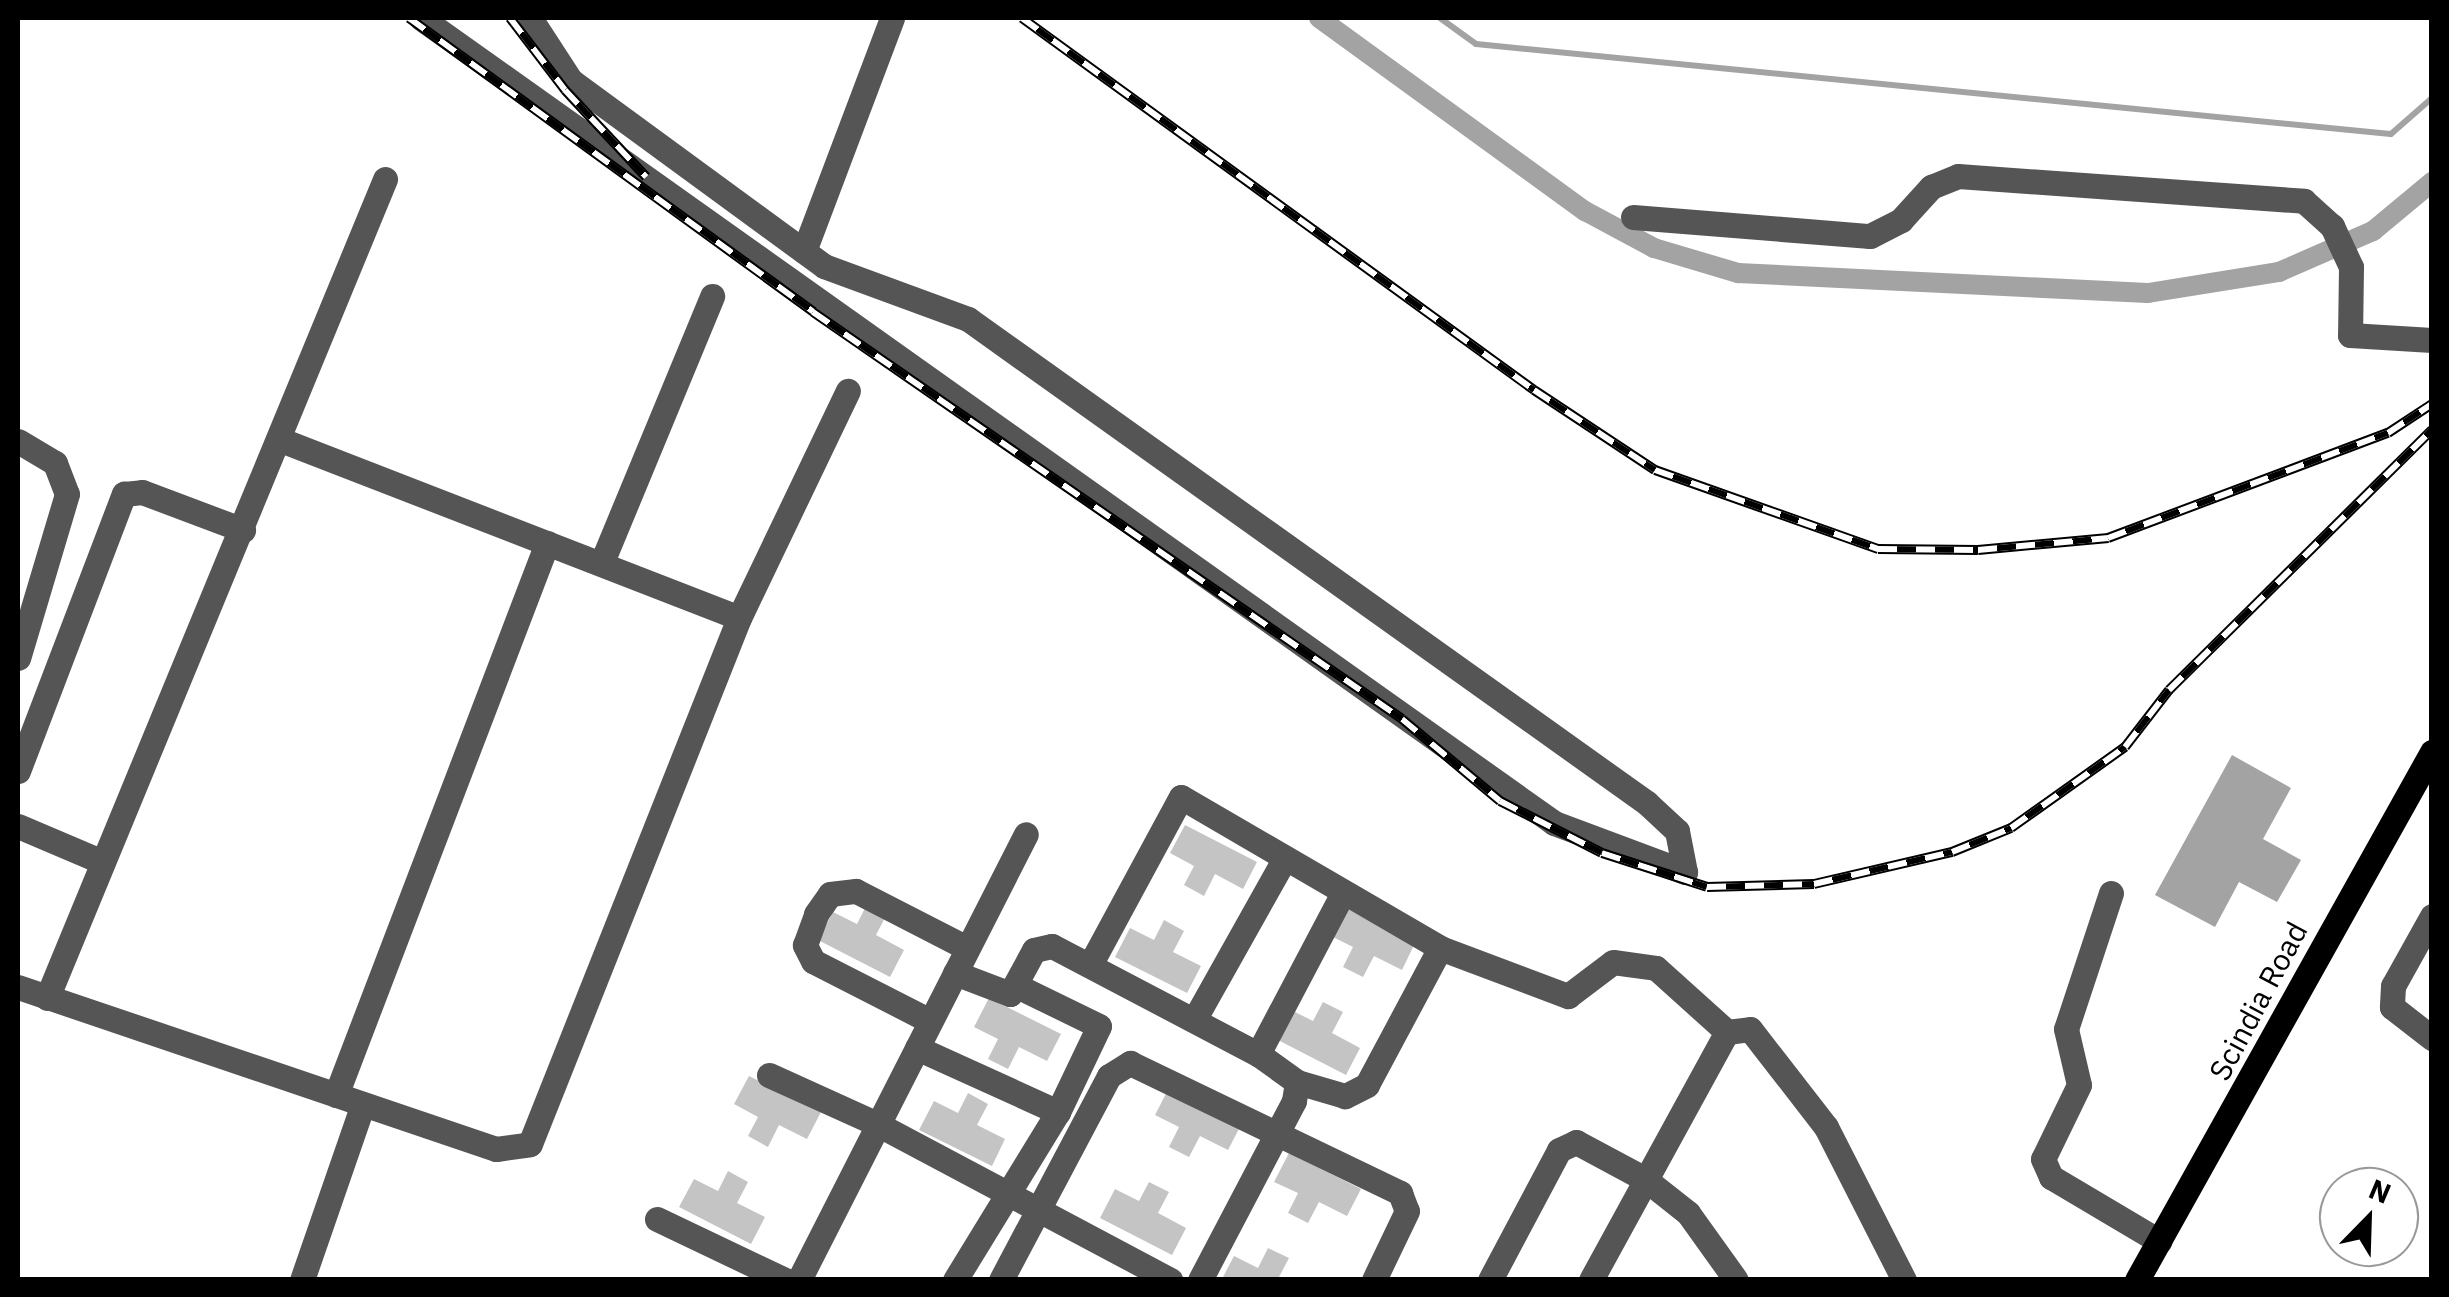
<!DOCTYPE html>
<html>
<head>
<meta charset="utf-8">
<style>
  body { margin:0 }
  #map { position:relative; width:2449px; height:1297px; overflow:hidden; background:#fff; font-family:"IBM Plex Sans",sans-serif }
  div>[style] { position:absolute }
  .water>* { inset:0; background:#a3a3a3 }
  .stream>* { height:6px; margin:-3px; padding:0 3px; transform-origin:3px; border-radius:3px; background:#a3a3a3 }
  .canal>* { height:20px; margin:-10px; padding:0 10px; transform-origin:10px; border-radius:10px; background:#a3a3a3 }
  .building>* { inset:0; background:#c4c4c4 }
  .minor>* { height:25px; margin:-12.5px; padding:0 12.5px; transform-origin:12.5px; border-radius:12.5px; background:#555 }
  .major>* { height:25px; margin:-12.5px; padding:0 12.5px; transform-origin:12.5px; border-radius:12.5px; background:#000 }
  .rail>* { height:10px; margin-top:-5px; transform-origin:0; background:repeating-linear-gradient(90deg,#fff 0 19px,#000 0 38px); box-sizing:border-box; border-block:2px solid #000 }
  span { translate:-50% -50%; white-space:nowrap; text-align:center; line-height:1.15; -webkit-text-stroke:10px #fff; paint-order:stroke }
  .street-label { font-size:30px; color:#000 }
  .frame { position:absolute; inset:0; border:20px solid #000; pointer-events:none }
  .north { position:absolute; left:2319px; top:1167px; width:100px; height:100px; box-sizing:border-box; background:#fff; border:2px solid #999; border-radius:50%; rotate:23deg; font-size:28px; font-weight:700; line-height:40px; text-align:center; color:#000 }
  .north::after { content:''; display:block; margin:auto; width:35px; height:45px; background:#000; clip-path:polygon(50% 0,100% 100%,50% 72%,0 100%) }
</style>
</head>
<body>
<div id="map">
  <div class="water">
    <div style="clip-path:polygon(2232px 755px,2291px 788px,2263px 839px,2301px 860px,2277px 902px,2239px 882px,2215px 927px,2155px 895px)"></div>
  </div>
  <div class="stream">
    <div style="left:1440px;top:18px;width:44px;rotate:35.8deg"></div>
    <div style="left:1476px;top:44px;width:919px;rotate:5.62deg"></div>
    <div style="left:2391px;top:134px;width:55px;rotate:-41.3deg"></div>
  </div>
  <div class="canal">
    <div style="left:1319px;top:18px;width:329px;rotate:36deg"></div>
    <div style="left:1585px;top:211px;width:78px;rotate:28.2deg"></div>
    <div style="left:1654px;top:248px;width:88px;rotate:16.6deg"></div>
    <div style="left:1738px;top:273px;width:410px;rotate:2.8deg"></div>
    <div style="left:2148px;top:293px;width:133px;rotate:-9.1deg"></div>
    <div style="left:2279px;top:272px;width:103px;rotate:-23.6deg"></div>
    <div style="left:2373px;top:231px;width:77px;rotate:-39.7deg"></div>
  </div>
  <div class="building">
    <div style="clip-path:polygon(1185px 825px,1257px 862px,1243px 889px,1215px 874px,1204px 896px,1184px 885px,1194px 866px,1170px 853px)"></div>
    <div style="clip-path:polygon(867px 904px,887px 914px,876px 935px,904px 950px,890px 977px,818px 940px,833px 912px,857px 924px)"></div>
    <div style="clip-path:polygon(1343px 906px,1415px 943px,1402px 970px,1374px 956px,1363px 977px,1343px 967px,1353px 947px,1329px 935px)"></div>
    <div style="clip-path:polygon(1164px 920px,1184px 931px,1173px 952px,1201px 966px,1187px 993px,1115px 957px,1130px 928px,1154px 940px)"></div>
    <div style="clip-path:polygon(989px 998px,1061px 1034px,1047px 1061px,1019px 1047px,1008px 1069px,988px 1059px,998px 1039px,974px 1027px)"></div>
    <div style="clip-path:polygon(1323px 1002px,1343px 1012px,1332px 1033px,1360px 1048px,1346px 1075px,1274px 1038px,1289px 1009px,1313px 1021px)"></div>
    <div style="clip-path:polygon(749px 1076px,821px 1112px,807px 1139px,779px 1125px,768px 1147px,748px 1136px,758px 1117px,734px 1104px)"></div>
    <div style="clip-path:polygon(1170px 1086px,1242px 1123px,1228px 1150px,1200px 1136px,1189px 1157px,1169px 1147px,1179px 1127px,1155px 1115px)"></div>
    <div style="clip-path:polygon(968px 1093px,988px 1104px,977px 1125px,1005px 1139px,992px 1166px,919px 1130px,934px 1101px,958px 1113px)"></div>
    <div style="clip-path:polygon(1289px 1153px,1361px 1189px,1347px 1216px,1319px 1202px,1308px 1223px,1288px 1213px,1298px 1193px,1274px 1182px)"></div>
    <div style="clip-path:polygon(728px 1171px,748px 1182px,737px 1203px,765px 1217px,751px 1244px,679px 1207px,694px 1179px,718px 1191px)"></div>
    <div style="clip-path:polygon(1149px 1182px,1169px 1192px,1158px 1213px,1186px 1228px,1172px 1255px,1100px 1218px,1115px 1189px,1139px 1201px)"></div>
    <div style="clip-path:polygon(1268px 1248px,1289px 1258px,1278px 1279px,1222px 1279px,1234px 1256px,1258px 1268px)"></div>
  </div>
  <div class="minor">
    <div style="left:421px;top:18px;width:1390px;rotate:35.39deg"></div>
    <div style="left:1554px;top:823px;width:140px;rotate:20.5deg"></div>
    <div style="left:1685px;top:872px;width:42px;rotate:-101deg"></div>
    <div style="left:1677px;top:831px;width:41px;rotate:-137deg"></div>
    <div style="left:1647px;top:803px;width:834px;rotate:-144.52deg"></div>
    <div style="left:968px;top:319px;width:153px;rotate:-159.8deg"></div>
    <div style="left:824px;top:266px;width:313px;rotate:-143.8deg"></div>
    <div style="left:571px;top:81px;width:75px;rotate:-123.1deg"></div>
    <div style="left:1633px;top:217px;width:238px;rotate:4.6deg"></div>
    <div style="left:1870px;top:236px;width:35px;rotate:-27deg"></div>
    <div style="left:1901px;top:220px;width:45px;rotate:-47.7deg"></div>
    <div style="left:1931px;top:187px;width:29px;rotate:-22deg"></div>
    <div style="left:1958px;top:176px;width:347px;rotate:4.1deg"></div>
    <div style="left:2304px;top:201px;width:38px;rotate:42deg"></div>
    <div style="left:2332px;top:226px;width:45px;rotate:65.1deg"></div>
    <div style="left:2351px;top:267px;width:68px;rotate:90.8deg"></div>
    <div style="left:2350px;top:335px;width:82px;rotate:3.5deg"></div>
    <div style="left:804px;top:251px;width:249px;rotate:-69.3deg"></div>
    <div style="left:281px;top:440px;width:491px;rotate:21.2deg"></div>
    <div style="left:18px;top:441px;width:43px;rotate:30.7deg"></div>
    <div style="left:55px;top:463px;width:33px;rotate:69deg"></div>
    <div style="left:67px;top:494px;width:171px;rotate:106.6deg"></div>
    <div style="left:602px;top:562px;width:288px;rotate:-67.5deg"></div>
    <div style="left:18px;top:771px;width:297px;rotate:-69.1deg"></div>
    <div style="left:124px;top:494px;width:18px;rotate:-6deg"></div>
    <div style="left:142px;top:492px;width:108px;rotate:20.6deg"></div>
    <div style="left:18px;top:826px;width:92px;rotate:23deg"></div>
    <div style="left:2111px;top:893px;width:143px;rotate:108.3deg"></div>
    <div style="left:2066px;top:1029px;width:57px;rotate:76.9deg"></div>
    <div style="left:2079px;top:1085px;width:82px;rotate:115.9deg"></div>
    <div style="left:2043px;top:1159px;width:20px;rotate:66deg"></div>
    <div style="left:2051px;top:1177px;width:126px;rotate:30.7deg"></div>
    <div style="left:2432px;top:916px;width:80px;rotate:119.1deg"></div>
    <div style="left:2393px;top:986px;width:21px;rotate:93deg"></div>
    <div style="left:2392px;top:1007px;width:51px;rotate:37.8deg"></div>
    <div style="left:1440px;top:948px;width:137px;rotate:20.6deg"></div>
    <div style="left:1568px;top:996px;width:56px;rotate:-37.1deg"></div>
    <div style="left:1613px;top:962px;width:43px;rotate:7.9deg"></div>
    <div style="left:1656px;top:968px;width:96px;rotate:42deg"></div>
    <div style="left:1090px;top:965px;width:191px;rotate:-61.6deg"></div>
    <div style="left:1181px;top:797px;width:300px;rotate:30.2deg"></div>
    <div style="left:1440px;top:948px;width:155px;rotate:118.1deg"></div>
    <div style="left:1367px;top:1085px;width:25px;rotate:153deg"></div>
    <div style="left:1345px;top:1096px;width:50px;rotate:-163.7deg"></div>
    <div style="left:955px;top:973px;width:59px;rotate:20.9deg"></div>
    <div style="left:1010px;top:994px;width:50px;rotate:-61.4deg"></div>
    <div style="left:1034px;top:950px;width:18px;rotate:-13deg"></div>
    <div style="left:1052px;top:946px;width:233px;rotate:27.7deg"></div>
    <div style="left:1258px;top:1054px;width:48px;rotate:35.7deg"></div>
    <div style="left:1297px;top:1082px;width:19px;rotate:99deg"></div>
    <div style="left:1294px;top:1101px;width:202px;rotate:117.7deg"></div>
    <div style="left:18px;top:987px;width:505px;rotate:18.72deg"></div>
    <div style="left:496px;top:1149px;width:34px;rotate:-8deg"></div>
    <div style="left:530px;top:1144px;width:566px;rotate:-68.33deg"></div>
    <div style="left:739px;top:618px;width:252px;rotate:-64.4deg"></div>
    <div style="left:47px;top:998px;width:886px;rotate:-67.57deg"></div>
    <div style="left:1194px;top:1020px;width:186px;rotate:-60.7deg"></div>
    <div style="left:930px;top:1021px;width:131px;rotate:-152.9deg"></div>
    <div style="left:813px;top:961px;width:18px;rotate:-117deg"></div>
    <div style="left:805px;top:945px;width:33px;rotate:-70deg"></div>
    <div style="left:816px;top:914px;width:24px;rotate:-55deg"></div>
    <div style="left:830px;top:894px;width:26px;rotate:-7deg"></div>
    <div style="left:856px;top:891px;width:125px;rotate:27.2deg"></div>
    <div style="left:917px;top:1048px;width:155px;rotate:24.4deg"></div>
    <div style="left:1258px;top:1054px;width:182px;rotate:-62.2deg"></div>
    <div style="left:769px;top:1075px;width:121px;rotate:24.4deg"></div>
    <div style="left:879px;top:1125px;width:330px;rotate:28deg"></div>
    <div style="left:336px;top:1095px;width:591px;rotate:-69.08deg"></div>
    <div style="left:657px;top:1219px;width:142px;rotate:25.5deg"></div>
    <div style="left:302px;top:1280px;width:186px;rotate:-70.9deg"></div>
    <div style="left:799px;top:1280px;width:500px;rotate:-63.03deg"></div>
    <div style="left:955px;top:1280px;width:197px;rotate:-58.5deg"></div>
    <div style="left:1058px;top:1112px;width:95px;rotate:-64.5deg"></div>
    <div style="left:1099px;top:1026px;width:89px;rotate:-154deg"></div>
    <div style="left:1001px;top:1280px;width:231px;rotate:-62.1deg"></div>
    <div style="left:1109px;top:1076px;width:25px;rotate:-32deg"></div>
    <div style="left:1130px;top:1063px;width:300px;rotate:25.7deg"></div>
    <div style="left:1400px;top:1193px;width:19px;rotate:69deg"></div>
    <div style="left:1407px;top:1211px;width:76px;rotate:115.6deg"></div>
    <div style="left:1490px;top:1280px;width:147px;rotate:-62deg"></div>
    <div style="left:1559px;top:1150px;width:19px;rotate:-25deg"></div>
    <div style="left:1576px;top:1142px;width:78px;rotate:28.2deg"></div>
    <div style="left:1645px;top:1179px;width:55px;rotate:38.3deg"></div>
    <div style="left:1688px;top:1213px;width:82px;rotate:54.4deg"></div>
    <div style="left:1591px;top:1280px;width:283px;rotate:-61.3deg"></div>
    <div style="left:1727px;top:1032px;width:23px;rotate:-7deg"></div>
    <div style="left:1750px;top:1029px;width:124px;rotate:52.2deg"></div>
    <div style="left:1826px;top:1127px;width:172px;rotate:63deg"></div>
  </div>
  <div class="major">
    <div style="left:2137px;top:1280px;width:605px;rotate:-60.81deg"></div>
  </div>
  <div class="rail">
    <div style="left:409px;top:18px;width:500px;rotate:36deg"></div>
    <div style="left:813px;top:312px;width:716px;rotate:34.64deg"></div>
    <div style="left:1402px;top:719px;width:128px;rotate:39.9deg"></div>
    <div style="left:1500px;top:801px;width:114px;rotate:27deg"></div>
    <div style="left:1602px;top:853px;width:110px;rotate:17.9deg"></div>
    <div style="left:1707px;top:887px;width:107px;rotate:-1.6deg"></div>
    <div style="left:1814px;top:884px;width:142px;rotate:-13.1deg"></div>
    <div style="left:1952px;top:852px;width:64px;rotate:-22.1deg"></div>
    <div style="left:2011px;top:828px;width:140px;rotate:-35.4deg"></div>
    <div style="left:2125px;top:747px;width:72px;rotate:-52.3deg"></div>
    <div style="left:2169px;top:690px;width:370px;rotate:-44.7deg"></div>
    <div style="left:510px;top:18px;width:91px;rotate:52.6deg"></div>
    <div style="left:565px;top:90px;width:119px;rotate:47deg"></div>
    <div style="left:1022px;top:18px;width:633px;rotate:36deg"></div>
    <div style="left:1534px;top:390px;width:145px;rotate:33.5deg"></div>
    <div style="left:1655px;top:470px;width:237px;rotate:19.5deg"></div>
    <div style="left:1878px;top:549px;width:100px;rotate:0.6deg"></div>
    <div style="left:1978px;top:550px;width:131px;rotate:-5.3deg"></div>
    <div style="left:2108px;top:538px;width:299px;rotate:-20.6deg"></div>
    <div style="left:2388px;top:433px;width:53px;rotate:-33.4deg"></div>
  </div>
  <div class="street-label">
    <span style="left:2258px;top:1001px;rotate:-62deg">Scindia Road</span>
  </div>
  <div class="frame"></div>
  <div class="north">N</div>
</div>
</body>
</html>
